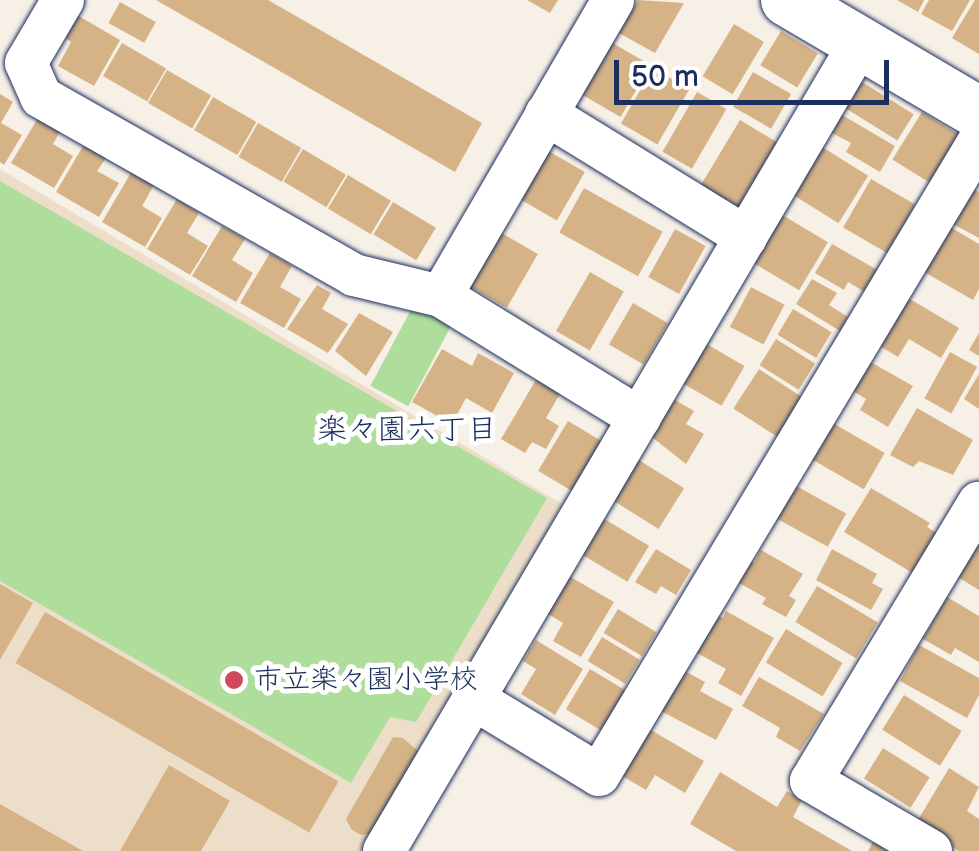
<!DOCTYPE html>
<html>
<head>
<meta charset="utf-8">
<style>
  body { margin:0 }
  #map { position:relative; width:979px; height:851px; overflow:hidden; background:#f7f0e7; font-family:"Balsamiq Sans","Klee One",sans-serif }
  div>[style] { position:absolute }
  .built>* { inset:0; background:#eddeca }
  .green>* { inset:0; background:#afdd9c; transform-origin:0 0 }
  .building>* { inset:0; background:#d5b387; transform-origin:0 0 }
  .roads { filter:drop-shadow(0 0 2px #1b2f5e) drop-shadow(0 0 2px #1b2f5e) }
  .minor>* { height:42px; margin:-21px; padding:0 21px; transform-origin:21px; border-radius:21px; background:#fff }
  .tertiary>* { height:52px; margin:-26px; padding:0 26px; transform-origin:26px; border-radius:26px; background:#fff }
  .dots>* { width:28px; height:28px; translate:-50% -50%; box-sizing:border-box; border:5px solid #fff; border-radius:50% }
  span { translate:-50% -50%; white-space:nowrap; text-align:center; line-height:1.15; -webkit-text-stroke:10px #fff; paint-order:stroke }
  .poi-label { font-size:28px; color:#1b2f5e }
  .left { translate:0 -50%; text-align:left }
  .neighbourhood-label { font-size:30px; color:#1b2f5e }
  .scale { position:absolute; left:614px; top:60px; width:275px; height:45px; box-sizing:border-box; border:5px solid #1b2f5e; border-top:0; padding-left:12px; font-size:30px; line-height:35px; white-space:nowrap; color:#1b2f5e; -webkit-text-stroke:8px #fff; paint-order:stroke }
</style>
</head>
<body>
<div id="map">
  <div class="built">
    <div style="clip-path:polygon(0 169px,569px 508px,368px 851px,0 851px)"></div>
  </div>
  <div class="green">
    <div style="clip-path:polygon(0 181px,547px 498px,416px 722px,390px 717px,351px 783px,0 581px)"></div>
    <div style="left:414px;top:304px;width:43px;height:93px;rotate:28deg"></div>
  </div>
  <div class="building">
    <div style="clip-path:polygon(156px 0,268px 0,482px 123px,455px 172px)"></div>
    <div style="clip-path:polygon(527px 0,558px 0,550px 13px)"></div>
    <div style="clip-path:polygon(638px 0,684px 3px,655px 53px,619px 33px)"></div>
    <div style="clip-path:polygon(897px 0,924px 0,918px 12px)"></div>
    <div style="clip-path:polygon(929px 0,970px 0,952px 31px,921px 14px)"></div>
    <div style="clip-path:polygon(975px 0,979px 0,979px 54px,952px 38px)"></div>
    <div style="left:120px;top:2px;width:41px;height:24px;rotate:29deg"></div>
    <div style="clip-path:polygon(77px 15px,120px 40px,94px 86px,58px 66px,71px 42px,64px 37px)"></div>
    <div style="left:734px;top:24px;width:35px;height:61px;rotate:31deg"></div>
    <div style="left:781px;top:31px;width:43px;height:40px;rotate:31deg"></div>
    <div style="left:609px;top:41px;width:48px;height:60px;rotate:30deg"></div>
    <div style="left:122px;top:43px;width:51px;height:38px;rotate:30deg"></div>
    <div style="left:653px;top:68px;width:42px;height:64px;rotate:30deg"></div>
    <div style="left:167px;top:70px;width:51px;height:38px;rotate:30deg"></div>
    <div style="left:753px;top:72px;width:44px;height:40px;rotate:30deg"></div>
    <div style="left:862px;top:82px;width:61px;height:31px;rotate:32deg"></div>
    <div style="left:697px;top:92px;width:34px;height:69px;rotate:30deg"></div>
    <div style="clip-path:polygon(0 94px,13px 102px,1px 123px,22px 135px,4px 165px,0 162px)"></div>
    <div style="left:213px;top:97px;width:50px;height:38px;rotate:30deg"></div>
    <div style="left:922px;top:112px;width:44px;height:56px;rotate:32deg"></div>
    <div style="clip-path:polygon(41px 113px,63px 126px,53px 144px,73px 156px,54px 188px,11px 163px)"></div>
    <div style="clip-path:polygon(842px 115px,895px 146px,880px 172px,846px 152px,851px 143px,832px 133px)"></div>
    <div style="left:740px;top:120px;width:44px;height:77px;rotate:31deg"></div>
    <div style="left:258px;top:123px;width:50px;height:39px;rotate:30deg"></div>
    <div style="clip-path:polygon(86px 141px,108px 155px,97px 171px,119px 183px,99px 217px,56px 192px)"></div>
    <div style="left:819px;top:145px;width:58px;height:56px;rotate:32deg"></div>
    <div style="left:303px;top:149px;width:50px;height:38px;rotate:31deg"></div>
    <div style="left:545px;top:149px;width:46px;height:56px;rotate:30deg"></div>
    <div style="clip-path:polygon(132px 171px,154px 185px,142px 206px,162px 218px,145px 247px,102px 222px)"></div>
    <div style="left:348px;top:175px;width:50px;height:39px;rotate:31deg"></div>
    <div style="left:871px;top:179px;width:51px;height:56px;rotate:30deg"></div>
    <div style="left:584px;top:188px;width:90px;height:51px;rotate:29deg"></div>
    <div style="clip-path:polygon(973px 189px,979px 192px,979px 238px,953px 224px)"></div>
    <div style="clip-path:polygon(177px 199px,199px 213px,187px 233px,208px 246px,190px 275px,147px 249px)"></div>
    <div style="left:393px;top:202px;width:50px;height:38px;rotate:31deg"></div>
    <div style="left:779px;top:213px;width:57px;height:56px;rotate:31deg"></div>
    <div style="clip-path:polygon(945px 224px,979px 244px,979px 289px,973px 300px,919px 269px)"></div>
    <div style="clip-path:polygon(222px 226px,245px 239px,232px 260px,253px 273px,236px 302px,192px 276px)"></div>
    <div style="left:675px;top:229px;width:35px;height:55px;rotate:29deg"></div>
    <div style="left:498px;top:231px;width:46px;height:62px;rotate:30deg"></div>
    <div style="clip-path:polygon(832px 244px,879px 271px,865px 292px,848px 282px,844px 290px,815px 273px)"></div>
    <div style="clip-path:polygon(270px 253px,292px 266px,280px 287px,301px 299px,284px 328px,240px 303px)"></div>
    <div style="left:590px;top:272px;width:39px;height:68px;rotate:30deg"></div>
    <div style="clip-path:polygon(812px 279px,837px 293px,829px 305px,848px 317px,840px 331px,796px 304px)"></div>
    <div style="clip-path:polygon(317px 285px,331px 293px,322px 309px,348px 324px,328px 353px,287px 329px)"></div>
    <div style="left:751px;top:287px;width:38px;height:45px;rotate:28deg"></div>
    <div style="clip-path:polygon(903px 295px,959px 328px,941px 358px,909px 339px,898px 357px,875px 343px)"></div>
    <div style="left:633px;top:303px;width:40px;height:48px;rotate:30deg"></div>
    <div style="left:793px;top:309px;width:45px;height:30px;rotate:31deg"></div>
    <div style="clip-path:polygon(359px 313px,393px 332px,366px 376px,335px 351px)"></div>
    <div style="clip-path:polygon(979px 333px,979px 356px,969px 350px)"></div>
    <div style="left:776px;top:339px;width:46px;height:31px;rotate:32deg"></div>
    <div style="left:703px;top:342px;width:48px;height:46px;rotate:30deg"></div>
    <div style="clip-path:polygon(442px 349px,472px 366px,478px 353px,514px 373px,492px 413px,466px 398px,452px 424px,412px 402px)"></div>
    <div style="left:950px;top:352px;width:31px;height:53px;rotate:29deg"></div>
    <div style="clip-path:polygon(867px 360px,913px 386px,888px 427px,860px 410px,866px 399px,850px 389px)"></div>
    <div style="left:759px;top:369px;width:54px;height:47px;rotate:33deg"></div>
    <div style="clip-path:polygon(979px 374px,979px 409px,964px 399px)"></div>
    <div style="clip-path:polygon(537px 378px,561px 392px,546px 418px,559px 426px,546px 449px,532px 442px,525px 453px,501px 439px)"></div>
    <div style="clip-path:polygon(670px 397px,694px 411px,686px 424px,704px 434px,686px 464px,648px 434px)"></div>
    <div style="clip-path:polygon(917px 408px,973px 440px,953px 475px,919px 461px,913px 467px,890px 455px)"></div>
    <div style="left:568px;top:421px;width:39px;height:58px;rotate:31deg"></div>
    <div style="left:831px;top:422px;width:62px;height:42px;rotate:30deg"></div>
    <div style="left:634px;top:457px;width:59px;height:48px;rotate:32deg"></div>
    <div style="left:791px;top:483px;width:63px;height:38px;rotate:29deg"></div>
    <div style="clip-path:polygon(871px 488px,930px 523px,927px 527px,940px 535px,916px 575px,844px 532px)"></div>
    <div style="left:601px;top:517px;width:56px;height:42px;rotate:31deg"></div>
    <div style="clip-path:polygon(979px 530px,979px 590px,953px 574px)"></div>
    <div style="clip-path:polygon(656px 549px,691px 570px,676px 595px,661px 586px,656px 594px,635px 582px)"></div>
    <div style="clip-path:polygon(832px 549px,877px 574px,872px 583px,883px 589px,871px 610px,816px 580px)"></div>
    <div style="clip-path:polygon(761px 550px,803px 574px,789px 596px,796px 600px,786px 617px,762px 604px,766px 598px,732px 579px,744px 557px,754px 563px)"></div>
    <div style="clip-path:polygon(567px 575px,614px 602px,581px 657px,553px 641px,563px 623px,545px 612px)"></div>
    <div style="clip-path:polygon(0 584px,33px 603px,0 660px)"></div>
    <div style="left:817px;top:586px;width:71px;height:42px;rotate:31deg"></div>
    <div style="clip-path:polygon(947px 597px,979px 616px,979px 662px,955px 648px,951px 655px,923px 639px)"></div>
    <div style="left:618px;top:609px;width:45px;height:28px;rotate:31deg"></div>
    <div style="clip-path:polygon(726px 611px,774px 638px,741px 696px,718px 683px,726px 669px,690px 649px,714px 613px,723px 618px)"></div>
    <div style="left:45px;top:612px;width:339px;height:59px;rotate:30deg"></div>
    <div style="left:786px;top:629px;width:66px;height:39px;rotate:31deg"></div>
    <div style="left:602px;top:637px;width:44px;height:28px;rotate:31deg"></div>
    <div style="clip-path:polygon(536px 640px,583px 669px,555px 715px,521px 694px,536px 669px,523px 661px)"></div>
    <div style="clip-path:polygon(919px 645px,979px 678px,979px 695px,967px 718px,900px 681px)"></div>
    <div style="clip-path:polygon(679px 668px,705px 682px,700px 691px,733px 709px,716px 740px,657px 709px)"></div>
    <div style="left:590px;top:669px;width:49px;height:47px;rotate:31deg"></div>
    <div style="clip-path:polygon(759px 677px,824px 714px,800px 751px,776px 737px,780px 728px,742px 706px)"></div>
    <div style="left:904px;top:695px;width:68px;height:41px;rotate:32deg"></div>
    <div style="clip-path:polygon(644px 726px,704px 761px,685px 793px,655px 775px,646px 790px,617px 773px)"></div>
    <div style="clip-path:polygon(393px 737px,403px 738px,419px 752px,372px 834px,361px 835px,352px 830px,346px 819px)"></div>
    <div style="left:883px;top:748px;width:55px;height:36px;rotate:32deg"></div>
    <div style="clip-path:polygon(169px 765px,230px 801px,201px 851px,120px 851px)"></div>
    <div style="clip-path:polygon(949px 768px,979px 787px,967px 811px,979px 819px,979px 851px,959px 851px,915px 825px)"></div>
    <div style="clip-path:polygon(720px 772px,777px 807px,787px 791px,802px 800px,793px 817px,852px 851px,736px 851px,690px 824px)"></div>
    <div style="clip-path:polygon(0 804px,83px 851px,0 851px)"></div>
    <div style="clip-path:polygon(873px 842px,889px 851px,868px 851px)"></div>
  </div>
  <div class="roads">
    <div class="minor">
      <div style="left:63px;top:0;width:73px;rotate:120.4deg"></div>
      <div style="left:26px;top:63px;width:37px;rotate:66deg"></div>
      <div style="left:41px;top:97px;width:360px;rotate:29.6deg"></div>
      <div style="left:354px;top:275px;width:89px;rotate:13.6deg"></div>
      <div style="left:441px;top:296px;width:233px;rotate:31.6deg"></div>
      <div style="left:546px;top:114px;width:235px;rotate:31.6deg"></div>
      <div style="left:441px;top:296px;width:342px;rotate:-59.8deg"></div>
      <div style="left:474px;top:699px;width:146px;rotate:31.3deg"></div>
      <div style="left:599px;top:775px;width:739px;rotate:-59.06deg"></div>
      <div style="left:384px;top:851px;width:938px;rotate:-59.5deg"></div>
      <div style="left:931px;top:851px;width:139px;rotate:-149.7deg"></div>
      <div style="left:811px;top:781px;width:325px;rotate:-58.9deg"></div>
    </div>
    <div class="tertiary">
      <div style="left:787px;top:0;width:223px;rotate:30.5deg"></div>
    </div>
  </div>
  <div class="dots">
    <div style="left:234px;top:680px;background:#d1495b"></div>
  </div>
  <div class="poi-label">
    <span class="left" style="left:254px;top:680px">市立楽々園小学校</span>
  </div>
  <div class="neighbourhood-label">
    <span style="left:407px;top:430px">楽々園六丁目</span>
  </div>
  <div class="scale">50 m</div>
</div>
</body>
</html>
